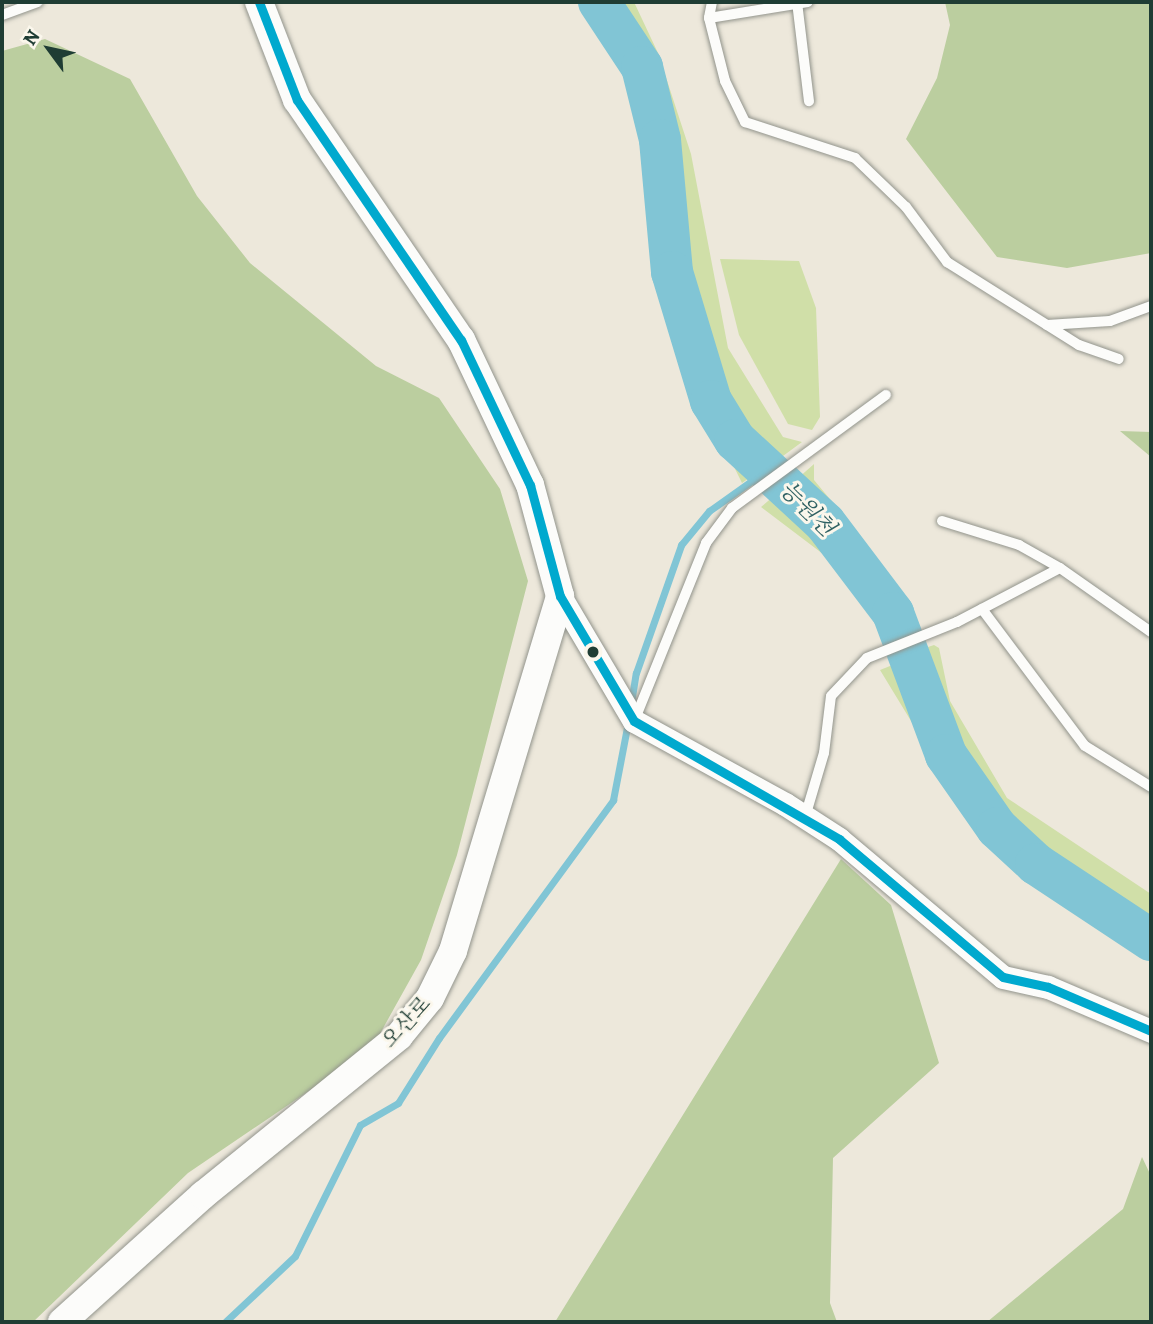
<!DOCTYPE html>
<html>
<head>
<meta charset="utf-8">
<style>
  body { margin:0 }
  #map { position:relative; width:1153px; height:1324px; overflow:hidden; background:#ede8db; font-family:Alegreya,"Noto Serif KR",serif }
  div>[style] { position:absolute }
  .green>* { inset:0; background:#d0dfa8 }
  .forest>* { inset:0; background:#bbce9f }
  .stream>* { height:7px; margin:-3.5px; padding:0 3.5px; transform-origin:3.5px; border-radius:3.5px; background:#81c5d5 }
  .river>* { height:42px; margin:-21px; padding:0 21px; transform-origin:21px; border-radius:21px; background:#81c5d5 }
  .roads { filter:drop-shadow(0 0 2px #92948c) drop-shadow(0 0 2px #92948c) }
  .service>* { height:10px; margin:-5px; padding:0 5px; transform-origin:5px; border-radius:5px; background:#fcfcfa }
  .minor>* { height:23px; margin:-11.5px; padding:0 11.5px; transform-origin:11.5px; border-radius:11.5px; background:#fcfcfa }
  .tertiary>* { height:28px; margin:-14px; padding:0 14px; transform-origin:14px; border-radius:14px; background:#fcfcfa }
  .bus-1>* { height:9px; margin:-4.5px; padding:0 4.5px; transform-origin:4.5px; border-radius:4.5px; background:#00a9ce }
  .dots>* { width:19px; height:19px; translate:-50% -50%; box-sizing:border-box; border:4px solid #fbf7ec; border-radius:50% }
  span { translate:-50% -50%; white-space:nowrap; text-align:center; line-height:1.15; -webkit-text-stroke:6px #fbf7ec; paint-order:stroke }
  .street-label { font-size:21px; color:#1f3d34 }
  .water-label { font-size:23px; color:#2f6163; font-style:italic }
  .frame { position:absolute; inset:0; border:4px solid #1f3d34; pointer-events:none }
  .north { position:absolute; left:14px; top:14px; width:70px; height:70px; -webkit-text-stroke:5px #fbf7ec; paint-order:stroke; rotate:303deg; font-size:19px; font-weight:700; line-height:28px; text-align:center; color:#1f3d34 }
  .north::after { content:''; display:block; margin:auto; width:24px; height:32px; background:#1f3d34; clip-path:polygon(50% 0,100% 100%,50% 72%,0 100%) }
</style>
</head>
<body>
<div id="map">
  <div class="green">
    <div style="clip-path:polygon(588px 2px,598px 2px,640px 67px,658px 141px,671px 272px,708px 403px,733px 442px,762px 469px,742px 483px,703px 404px,668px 275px,655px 145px,637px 69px)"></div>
    <div style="clip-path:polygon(608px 2px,634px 2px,658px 53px,691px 154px,728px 348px,783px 437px,802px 442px,768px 467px,718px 403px,679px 272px,666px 141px,647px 63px)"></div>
    <div style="clip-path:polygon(720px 259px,799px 261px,816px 308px,820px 417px,812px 430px,788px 424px,739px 335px)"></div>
    <div style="clip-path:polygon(814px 464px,814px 480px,834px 504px,854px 546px,903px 606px,913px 627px,902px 630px,827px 522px,788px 487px)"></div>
    <div style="clip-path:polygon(783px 488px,823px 525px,891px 615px,897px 634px,882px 638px,871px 605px,850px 582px,823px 554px,761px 507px)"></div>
    <div style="clip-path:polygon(934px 645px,939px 648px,950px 701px,1007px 798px,1151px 894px,1151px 935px,1040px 861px,998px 824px,951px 755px,910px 653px)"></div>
    <div style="clip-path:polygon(905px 660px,942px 754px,996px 832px,1036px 868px,1098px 903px,1151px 942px,1151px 947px,1090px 904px,1056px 889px,986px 829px,939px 767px,880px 670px)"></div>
  </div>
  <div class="forest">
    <div style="clip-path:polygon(945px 2px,1151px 2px,1151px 253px,1067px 268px,997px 257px,906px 139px,937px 78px,950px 25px)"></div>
    <div style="clip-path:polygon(45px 39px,130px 79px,197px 196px,250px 263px,376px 366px,439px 398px,500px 489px,528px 581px,457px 855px,421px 960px,372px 1048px,188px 1173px,33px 1322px,2px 1322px,2px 51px)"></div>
    <div style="clip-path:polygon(1120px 431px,1151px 432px,1151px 457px)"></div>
    <div style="clip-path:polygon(841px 859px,891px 905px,939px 1063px,833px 1158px,830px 1303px,837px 1322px,555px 1322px)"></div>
    <div style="clip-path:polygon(1142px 1157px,1151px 1176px,1151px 1322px,987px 1322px,1123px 1209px)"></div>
  </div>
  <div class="stream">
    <div style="left:631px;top:703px;width:30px;rotate:-81deg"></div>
    <div style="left:636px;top:673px;width:136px;rotate:-70.6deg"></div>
    <div style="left:681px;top:545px;width:44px;rotate:-50.5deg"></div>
    <div style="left:709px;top:511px;width:71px;rotate:-35.3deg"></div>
    <div style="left:225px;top:1322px;width:96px;rotate:-43.3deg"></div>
    <div style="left:295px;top:1256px;width:146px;rotate:-63.6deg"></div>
    <div style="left:360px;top:1125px;width:44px;rotate:-30.1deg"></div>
    <div style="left:398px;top:1103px;width:77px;rotate:-57.8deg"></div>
    <div style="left:439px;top:1038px;width:295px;rotate:-53.8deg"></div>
    <div style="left:613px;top:800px;width:79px;rotate:-79.1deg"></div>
  </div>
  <div class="river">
    <div style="left:599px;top:2px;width:78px;rotate:56.5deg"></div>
    <div style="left:642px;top:67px;width:75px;rotate:76.1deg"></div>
    <div style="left:660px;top:140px;width:133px;rotate:84.8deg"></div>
    <div style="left:672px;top:272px;width:135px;rotate:73.2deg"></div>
    <div style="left:711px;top:401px;width:46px;rotate:58.4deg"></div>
    <div style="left:735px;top:440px;width:122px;rotate:42.7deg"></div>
    <div style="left:825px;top:523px;width:113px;rotate:52.9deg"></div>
    <div style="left:893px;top:613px;width:152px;rotate:69.5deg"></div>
    <div style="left:946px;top:755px;width:89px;rotate:55.1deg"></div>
    <div style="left:997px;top:828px;width:53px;rotate:42.7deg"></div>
    <div style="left:1036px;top:864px;width:138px;rotate:33.5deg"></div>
  </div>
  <div class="roads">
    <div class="service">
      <div style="left:712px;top:2px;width:16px;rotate:101deg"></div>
      <div style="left:709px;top:18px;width:65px;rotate:75.7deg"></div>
      <div style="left:725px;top:81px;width:46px;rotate:64deg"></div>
      <div style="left:745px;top:122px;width:116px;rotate:18.1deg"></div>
      <div style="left:855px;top:158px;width:71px;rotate:43.9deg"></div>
      <div style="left:906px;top:207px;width:69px;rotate:53.3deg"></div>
      <div style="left:947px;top:262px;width:156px;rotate:32.2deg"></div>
      <div style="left:1079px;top:345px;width:42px;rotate:19.3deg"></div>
      <div style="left:797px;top:2px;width:100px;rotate:83.1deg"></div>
      <div style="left:2px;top:15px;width:38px;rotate:-20deg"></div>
      <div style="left:709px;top:18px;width:100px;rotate:-9.2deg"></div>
      <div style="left:1047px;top:325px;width:63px;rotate:-3.6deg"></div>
      <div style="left:1110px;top:321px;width:44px;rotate:-20.1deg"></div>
      <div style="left:942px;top:521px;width:81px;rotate:17.3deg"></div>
      <div style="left:1019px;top:545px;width:47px;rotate:29.3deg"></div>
      <div style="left:982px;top:609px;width:171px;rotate:53.1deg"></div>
      <div style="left:1085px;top:746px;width:78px;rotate:31.8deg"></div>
      <div style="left:635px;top:719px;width:190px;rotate:-68deg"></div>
      <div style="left:706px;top:543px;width:44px;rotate:-53.4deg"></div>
      <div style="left:732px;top:508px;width:191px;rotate:-36.3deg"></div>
      <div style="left:805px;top:817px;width:67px;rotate:-73.5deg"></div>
      <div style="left:824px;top:753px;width:57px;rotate:-83deg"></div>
      <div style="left:831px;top:696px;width:52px;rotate:-46.5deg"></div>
      <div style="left:867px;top:658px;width:97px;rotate:-21.8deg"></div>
      <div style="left:957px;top:622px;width:116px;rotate:-27.7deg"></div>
      <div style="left:1060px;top:568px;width:111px;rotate:35.1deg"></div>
    </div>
    <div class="minor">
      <div style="left:560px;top:596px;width:145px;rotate:59.4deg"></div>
      <div style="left:634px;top:721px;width:172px;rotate:28.8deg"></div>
      <div style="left:785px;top:804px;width:64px;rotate:32.9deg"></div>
      <div style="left:839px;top:839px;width:214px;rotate:40.1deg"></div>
      <div style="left:1003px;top:977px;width:46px;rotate:12.5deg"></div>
      <div style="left:1048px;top:987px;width:112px;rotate:23.1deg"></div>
    </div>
    <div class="tertiary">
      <div style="left:62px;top:1322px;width:190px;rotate:-42deg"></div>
      <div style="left:203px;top:1195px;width:252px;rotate:-39deg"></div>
      <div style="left:399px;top:1036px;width:49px;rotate:-50.8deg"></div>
      <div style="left:430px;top:998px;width:52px;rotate:-63.9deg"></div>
      <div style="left:453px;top:951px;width:371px;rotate:-73.2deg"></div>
      <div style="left:560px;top:596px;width:115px;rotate:-105.1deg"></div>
      <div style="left:530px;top:485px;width:161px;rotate:-115.4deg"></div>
      <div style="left:461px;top:340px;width:291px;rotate:-124.3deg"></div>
      <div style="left:297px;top:100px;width:105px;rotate:-111.2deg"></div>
    </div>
  </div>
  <div class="bus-1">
    <div style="left:259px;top:2px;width:105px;rotate:68.8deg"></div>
    <div style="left:297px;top:100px;width:291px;rotate:55.7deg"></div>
    <div style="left:461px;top:340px;width:161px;rotate:64.6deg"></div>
    <div style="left:530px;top:485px;width:115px;rotate:74.9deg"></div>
    <div style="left:560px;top:596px;width:145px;rotate:59.4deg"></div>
    <div style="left:634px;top:721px;width:237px;rotate:29.9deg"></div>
    <div style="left:839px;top:839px;width:214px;rotate:40.1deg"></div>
    <div style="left:1003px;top:977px;width:46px;rotate:12.5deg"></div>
    <div style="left:1048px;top:987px;width:112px;rotate:23.1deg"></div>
  </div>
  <div class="dots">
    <div style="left:593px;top:652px;background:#1f3d34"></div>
  </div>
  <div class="street-label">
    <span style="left:406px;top:1022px;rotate:-48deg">오산로</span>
  </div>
  <div class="water-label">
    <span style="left:807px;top:509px;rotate:45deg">능원천</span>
  </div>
  <div class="frame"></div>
  <div class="north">N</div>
</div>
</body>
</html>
